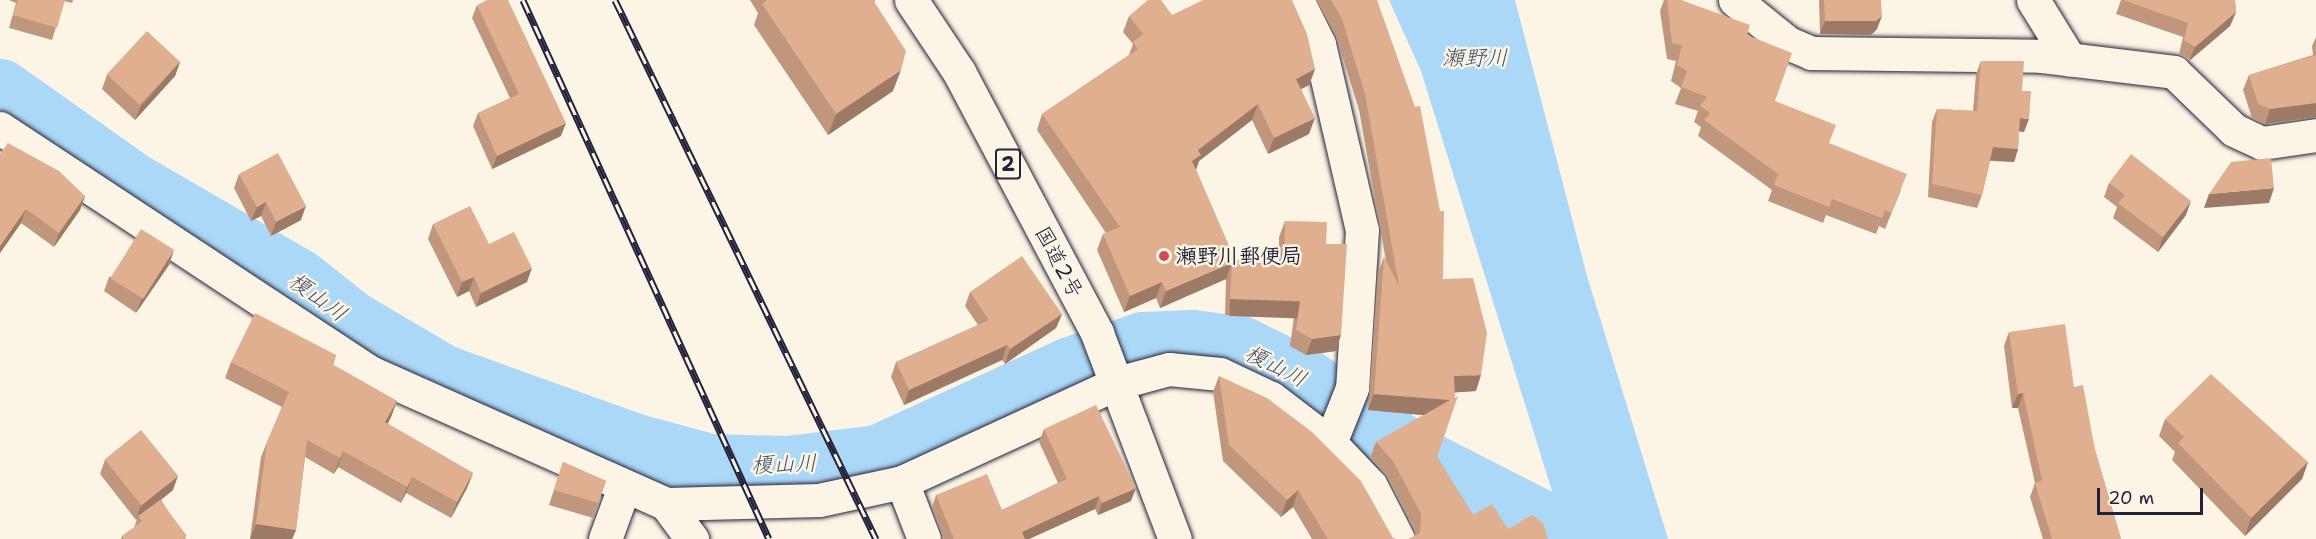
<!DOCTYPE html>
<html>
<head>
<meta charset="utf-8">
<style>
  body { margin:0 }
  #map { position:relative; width:2316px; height:539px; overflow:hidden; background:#fcf5e5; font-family:"Shantell Sans","Klee One",sans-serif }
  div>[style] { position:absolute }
  .water>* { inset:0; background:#aad8f6 }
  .river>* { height:63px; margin:-31.5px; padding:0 31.5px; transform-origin:31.5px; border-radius:31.5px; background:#aad8f6 }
  .roads { filter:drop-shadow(0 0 2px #22223b) drop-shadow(0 0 2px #22223b) }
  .minor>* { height:33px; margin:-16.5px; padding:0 16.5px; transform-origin:16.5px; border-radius:16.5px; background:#fcf5e5 }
  .highway>* { height:33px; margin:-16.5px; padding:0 16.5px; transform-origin:16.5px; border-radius:16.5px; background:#fcf5e5 }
  .rail>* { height:7px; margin-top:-3.5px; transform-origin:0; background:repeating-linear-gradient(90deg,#fcf5e5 0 14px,#22223b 0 28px); box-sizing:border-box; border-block:2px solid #22223b }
  .wall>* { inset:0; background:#c0967c }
  .shaded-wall>* { inset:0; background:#9c7a65; transform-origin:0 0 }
  .building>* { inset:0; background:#dfaf90; transform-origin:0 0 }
  .dots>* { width:16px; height:16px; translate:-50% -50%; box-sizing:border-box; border:3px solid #fcf5e5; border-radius:50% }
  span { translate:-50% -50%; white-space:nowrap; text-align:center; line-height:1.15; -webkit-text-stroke:5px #fcf5e5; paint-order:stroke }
  .shield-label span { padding:2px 4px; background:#fcf5e5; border:2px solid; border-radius:4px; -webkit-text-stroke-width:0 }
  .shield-label { font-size:20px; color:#22223b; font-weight:700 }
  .poi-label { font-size:21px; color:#22223b; font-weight:700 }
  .left { translate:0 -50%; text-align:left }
  .street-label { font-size:21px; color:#22223b }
  .water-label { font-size:22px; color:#44506a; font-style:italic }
  .scale { position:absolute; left:2097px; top:488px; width:106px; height:27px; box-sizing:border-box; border:3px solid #22223b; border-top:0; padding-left:8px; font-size:18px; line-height:21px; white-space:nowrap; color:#22223b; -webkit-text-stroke:4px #fcf5e5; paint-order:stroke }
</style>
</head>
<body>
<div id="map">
  <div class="water">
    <div style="clip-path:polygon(1389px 0,1515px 0,1587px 276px,1668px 539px,1567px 539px,1421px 71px)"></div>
  </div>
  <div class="river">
    <div style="left:0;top:90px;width:163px;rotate:35.3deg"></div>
    <div style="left:133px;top:184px;width:191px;rotate:30.2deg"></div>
    <div style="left:298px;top:280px;width:68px;rotate:38.4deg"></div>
    <div style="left:351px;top:322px;width:107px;rotate:30.4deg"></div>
    <div style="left:443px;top:376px;width:208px;rotate:19.7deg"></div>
    <div style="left:639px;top:446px;width:73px;rotate:15deg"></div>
    <div style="left:710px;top:465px;width:78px;rotate:1.5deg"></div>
    <div style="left:788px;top:467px;width:91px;rotate:-7deg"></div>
    <div style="left:878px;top:456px;width:211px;rotate:-24.6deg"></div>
    <div style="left:1070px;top:368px;width:77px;rotate:-18.9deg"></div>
    <div style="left:1143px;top:343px;width:49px;rotate:-2.3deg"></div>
    <div style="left:1192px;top:341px;width:48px;rotate:7.1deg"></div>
    <div style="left:1240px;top:347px;width:68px;rotate:26.2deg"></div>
    <div style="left:1301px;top:377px;width:150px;rotate:34.4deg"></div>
    <div style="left:1425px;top:462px;width:138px;rotate:27.1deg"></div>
    <div style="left:1548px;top:525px;width:46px;rotate:17.7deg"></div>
  </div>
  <div class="roads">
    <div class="minor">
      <div style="left:1297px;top:0;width:49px;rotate:63.4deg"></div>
      <div style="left:1319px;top:44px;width:191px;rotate:77deg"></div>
      <div style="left:1362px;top:230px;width:158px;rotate:93.6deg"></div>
      <div style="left:1352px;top:388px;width:59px;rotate:111.8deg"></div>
      <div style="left:1330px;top:443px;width:59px;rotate:46.4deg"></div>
      <div style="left:1371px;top:486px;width:59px;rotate:63deg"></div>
      <div style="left:1735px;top:0;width:68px;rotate:39.1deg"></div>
      <div style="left:1788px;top:43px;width:25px;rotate:23deg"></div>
      <div style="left:1811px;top:53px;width:231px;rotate:0.7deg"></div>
      <div style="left:2042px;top:56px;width:133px;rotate:6.9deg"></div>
      <div style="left:2174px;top:72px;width:83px;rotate:44deg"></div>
      <div style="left:2234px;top:130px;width:31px;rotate:25deg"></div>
      <div style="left:2262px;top:143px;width:55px;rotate:-8.4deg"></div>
      <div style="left:2033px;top:0;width:70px;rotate:58.3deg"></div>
      <div style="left:0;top:128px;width:443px;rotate:33.4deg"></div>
      <div style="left:370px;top:372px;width:324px;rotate:24deg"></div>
      <div style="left:666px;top:504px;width:153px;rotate:-1.5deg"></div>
      <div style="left:819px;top:500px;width:85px;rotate:-12.2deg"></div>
      <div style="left:902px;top:482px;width:237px;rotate:-24.7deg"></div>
      <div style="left:1117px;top:383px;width:54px;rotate:-15.1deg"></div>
      <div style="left:1169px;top:369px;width:51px;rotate:5.6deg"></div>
      <div style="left:1220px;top:374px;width:56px;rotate:25.2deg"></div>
      <div style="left:1271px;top:398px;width:74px;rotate:37.3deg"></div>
      <div style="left:902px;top:482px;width:61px;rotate:68.9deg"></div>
      <div style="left:666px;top:504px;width:44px;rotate:53.4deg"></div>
      <div style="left:605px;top:539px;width:55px;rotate:-69.9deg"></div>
    </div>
    <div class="highway">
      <div style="left:911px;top:0;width:87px;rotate:56.3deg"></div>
      <div style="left:959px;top:72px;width:295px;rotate:62.1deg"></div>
      <div style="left:1097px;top:333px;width:220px;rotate:69.3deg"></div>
    </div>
  </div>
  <div class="rail">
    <div style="left:523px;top:0;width:592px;rotate:65.47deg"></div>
    <div style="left:615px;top:0;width:599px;rotate:64.16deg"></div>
  </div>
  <div class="wall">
    <div style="clip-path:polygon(9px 0,73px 0,72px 3px,64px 1px,52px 40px,9px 28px,16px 3px)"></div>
    <div style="clip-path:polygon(750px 0,875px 0,874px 3px,893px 91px,828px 135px,754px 25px,758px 13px)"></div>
    <div style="clip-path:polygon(1316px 0,1377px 0,1443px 279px,1476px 391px,1455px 392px,1437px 457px,1473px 515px,1508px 529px,1548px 539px,1415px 535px,1415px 530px,1388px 477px,1370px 458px,1376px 442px,1424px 415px,1368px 410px,1378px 273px,1384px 257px,1386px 261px,1359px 110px,1336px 36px)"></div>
    <div style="clip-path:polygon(1664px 0,1681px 0,1747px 35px,1775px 101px,1829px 143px,1901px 190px,1885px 229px,1879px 226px,1876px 234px,1826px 215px,1823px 223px,1768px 201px,1772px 190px,1698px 136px,1701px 127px,1694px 122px,1698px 111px,1675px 104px,1681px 88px,1671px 81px,1676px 61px,1667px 59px,1660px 11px)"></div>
    <div style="clip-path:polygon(1819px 0,1882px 0,1881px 0,1877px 29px,1871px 35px,1820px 34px)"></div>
    <div style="clip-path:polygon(2121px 0,2235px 0,2236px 12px,2230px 26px,2189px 61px,2179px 54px,2183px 37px,2116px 14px)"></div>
    <div style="clip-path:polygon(477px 5px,561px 136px,492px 169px,473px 126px,478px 113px,510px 98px,472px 18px)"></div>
    <div style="clip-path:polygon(1172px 15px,1315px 69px,1309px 85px,1301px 89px,1309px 134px,1268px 154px,1252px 120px,1199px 161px,1196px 170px,1235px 260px,1279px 265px,1279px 237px,1285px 221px,1326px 244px,1336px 351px,1306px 355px,1290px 346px,1294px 317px,1225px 315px,1226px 279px,1160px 308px,1156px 298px,1124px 312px,1097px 250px,1103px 234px,1106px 233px,1037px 130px,1042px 114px,1129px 55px,1133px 44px,1123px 32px,1129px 16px)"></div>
    <div style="clip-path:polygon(2316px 37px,2316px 117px,2265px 124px,2252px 118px,2243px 90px,2249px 75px,2313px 55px,2312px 46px)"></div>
    <div style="clip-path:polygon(1981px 61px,2022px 91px,2024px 132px,2019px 131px,2018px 149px,2014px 162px,1990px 161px,1982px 195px,1977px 208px,1928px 197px,1932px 122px,1937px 109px,1973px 111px,1976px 74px)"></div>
    <div style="clip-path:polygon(180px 62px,175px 76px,135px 120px,102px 89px,107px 75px)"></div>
    <div style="clip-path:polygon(0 154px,85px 196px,80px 210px,54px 247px,21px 223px,0 253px)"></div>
    <div style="clip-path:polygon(239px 174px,301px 220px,271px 236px,261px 216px,251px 221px,234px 188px)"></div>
    <div style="clip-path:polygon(2109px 183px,2186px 215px,2158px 252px,2113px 218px,2117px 207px,2104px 197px)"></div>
    <div style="clip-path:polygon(433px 224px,489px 244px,527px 282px,476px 307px,469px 291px,457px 297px,428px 239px)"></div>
    <div style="clip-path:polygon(169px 265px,136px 313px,104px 291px,109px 277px)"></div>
    <div style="clip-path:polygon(970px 292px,1062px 314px,1056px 328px,1005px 364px,1002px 360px,904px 405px,891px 377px,896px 362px,978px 325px,965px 306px)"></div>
    <div style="clip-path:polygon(2009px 332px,2074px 387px,2095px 450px,2121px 539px,2043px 539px,2030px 497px,2035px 483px,2018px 408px,2012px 408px,2004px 346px)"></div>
    <div style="clip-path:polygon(336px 355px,333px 365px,397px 401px,391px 417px,388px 424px,473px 473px,467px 488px,451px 518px,406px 493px,401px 503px,338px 467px,334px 474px,305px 457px,296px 530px,292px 539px,250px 539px,261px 457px,267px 442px,282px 407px,225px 378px,231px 362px)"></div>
    <div style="clip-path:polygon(1219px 376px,1393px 538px,1396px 539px,1312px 539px,1293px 507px,1281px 517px,1223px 461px,1213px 392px)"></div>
    <div style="clip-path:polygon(2165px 419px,2308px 462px,2302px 479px,2245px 536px,2172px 460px,2175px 452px,2159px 436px)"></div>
    <div style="clip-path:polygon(1044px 429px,1131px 501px,1098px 515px,1095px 509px,1029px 539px,944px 539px,932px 507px,936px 495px,1002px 510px,1058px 483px,1039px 442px)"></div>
    <div style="clip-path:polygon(105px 460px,173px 490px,161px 500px,186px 539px,121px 539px,122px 536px,134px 528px,137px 519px,136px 520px,100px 474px)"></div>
    <div style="clip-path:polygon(563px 462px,606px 481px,593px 518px,549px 505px)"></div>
  </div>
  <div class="shaded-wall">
    <div style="clip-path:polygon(2236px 12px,2230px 26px,2189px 61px,2195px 47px)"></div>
    <div style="clip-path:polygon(1882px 16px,1877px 29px,1871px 35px,1820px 34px,1825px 21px)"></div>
    <div style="clip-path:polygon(180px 62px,175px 76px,135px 120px,141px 106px)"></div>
    <div style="clip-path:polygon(1315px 69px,1309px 85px,1290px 95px,1296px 79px)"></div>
    <div style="clip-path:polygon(901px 70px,893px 91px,828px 135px,836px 114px)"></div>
    <div style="clip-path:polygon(2316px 103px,2316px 117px,2265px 124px,2270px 109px)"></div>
    <div style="clip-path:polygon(1258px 104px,1252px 120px,1199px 161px,1195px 172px,1192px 161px,1198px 150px)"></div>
    <div style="clip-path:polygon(1315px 118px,1309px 134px,1268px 154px,1274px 138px)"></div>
    <div style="clip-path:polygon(2020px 118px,2029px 119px,2024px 132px,2016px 131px)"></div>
    <div style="clip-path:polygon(566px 123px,561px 136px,492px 169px,497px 156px)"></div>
    <div style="clip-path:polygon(1993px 147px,2018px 149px,2014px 162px,1988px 160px)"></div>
    <div style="clip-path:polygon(2274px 188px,2269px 203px,2204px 208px,2209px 194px)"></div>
    <div style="clip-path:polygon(85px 196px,80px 210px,54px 247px,59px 233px)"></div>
    <div style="clip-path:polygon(2191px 201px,2186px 215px,2158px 252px,2163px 237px)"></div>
    <div style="clip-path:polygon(266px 202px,261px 216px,251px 221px,257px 207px)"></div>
    <div style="clip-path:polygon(306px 206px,301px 220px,271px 236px,276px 222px)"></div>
    <div style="clip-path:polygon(26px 209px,21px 223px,0 253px,0 246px)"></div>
    <div style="clip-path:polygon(174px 250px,169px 265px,136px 313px,142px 298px)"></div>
    <div style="clip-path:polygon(1232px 263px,1226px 279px,1160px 308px,1166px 291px)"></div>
    <div style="clip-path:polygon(532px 268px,527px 282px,476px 307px,481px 293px)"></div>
    <div style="clip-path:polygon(474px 277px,469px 291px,457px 297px,462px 282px)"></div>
    <div style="clip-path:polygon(1162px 282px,1156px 298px,1124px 312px,1130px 296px)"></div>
    <div style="left:1230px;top:299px;width:70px;height:17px;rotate:2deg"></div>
    <div style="clip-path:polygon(1062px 314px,1056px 328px,1005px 364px,1010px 349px)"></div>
    <div style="clip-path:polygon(1341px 335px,1336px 351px,1306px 355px,1312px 339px)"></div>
    <div style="clip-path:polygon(1007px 345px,1002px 360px,904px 405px,909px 390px)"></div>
    <div style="clip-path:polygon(1481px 375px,1476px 391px,1448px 393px,1454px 376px)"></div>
    <div style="clip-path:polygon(2023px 393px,2018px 408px,2012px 408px,2018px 394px)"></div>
    <div style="clip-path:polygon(1374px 394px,1450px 400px,1444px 417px,1368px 410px)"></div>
    <div style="clip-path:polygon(397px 401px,391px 417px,380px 438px,385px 422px)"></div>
    <div style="clip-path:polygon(343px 451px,338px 467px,334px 474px,340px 458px)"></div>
    <div style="clip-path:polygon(2308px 462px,2302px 479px,2245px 536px,2251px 518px)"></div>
    <div style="clip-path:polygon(473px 473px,467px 488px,451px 518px,457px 502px)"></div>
    <div style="clip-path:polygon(178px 476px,173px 490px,139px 517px,138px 516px,136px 520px,141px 505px)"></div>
    <div style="clip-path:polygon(412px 477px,406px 493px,401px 503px,407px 487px)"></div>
    <div style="clip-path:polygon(1136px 488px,1131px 501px,1098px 515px,1102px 503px)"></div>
    <div style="clip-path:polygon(1298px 490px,1293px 507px,1281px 517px,1287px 500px)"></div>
    <div style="clip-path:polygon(1099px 496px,1095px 509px,1029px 539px,1019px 539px,1022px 532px)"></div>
    <div style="clip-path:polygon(256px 524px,296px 530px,292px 539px,250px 539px)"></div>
  </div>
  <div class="building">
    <div style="clip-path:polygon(18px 0,65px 0,57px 28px,13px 15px)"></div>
    <div style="clip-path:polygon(487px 0,508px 0,566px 123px,497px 156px,478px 113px,519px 94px,477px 5px)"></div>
    <div style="clip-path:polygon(767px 0,873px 0,906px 51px,901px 70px,836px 114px,762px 4px)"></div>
    <div style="clip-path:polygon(1148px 0,1161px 0,1172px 15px,1203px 0,1292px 0,1307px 34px,1315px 69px,1296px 79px,1315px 118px,1274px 138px,1258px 104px,1198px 150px,1201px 155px,1192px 161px,1235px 260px,1284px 266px,1285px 221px,1327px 222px,1326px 244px,1347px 244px,1341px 335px,1312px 339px,1296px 330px,1300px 301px,1230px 299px,1232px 263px,1166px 291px,1162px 282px,1130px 296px,1103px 234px,1120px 227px,1042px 114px,1138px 49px,1133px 42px,1143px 34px,1129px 16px)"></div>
    <div style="clip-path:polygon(1331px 0,1377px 0,1415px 107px,1420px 106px,1440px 211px,1444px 211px,1443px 279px,1473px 278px,1487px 333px,1481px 375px,1454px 376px,1455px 398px,1458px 396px,1437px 457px,1473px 515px,1492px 504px,1508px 529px,1532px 515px,1543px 523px,1548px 539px,1408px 539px,1420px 533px,1421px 514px,1393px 461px,1376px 442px,1450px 400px,1374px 394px,1384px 257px,1399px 286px,1365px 94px,1342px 19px)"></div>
    <div style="clip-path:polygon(1667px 0,1681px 0,1750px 25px,1747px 35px,1792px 53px,1775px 101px,1836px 125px,1829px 143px,1907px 174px,1891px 213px,1885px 210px,1882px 218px,1832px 199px,1829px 207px,1774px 185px,1778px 174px,1704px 120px,1710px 113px,1700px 106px,1707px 97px,1681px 87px,1687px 71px,1677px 65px,1682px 45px,1672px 43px)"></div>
    <div style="clip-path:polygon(1824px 0,1881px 0,1882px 16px,1876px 21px,1825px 21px)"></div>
    <div style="clip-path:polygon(2123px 0,2235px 0,2236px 12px,2195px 47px,2184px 40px,2188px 23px)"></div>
    <div style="left:147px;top:31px;width:45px;height:59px;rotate:43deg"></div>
    <div style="clip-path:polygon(2316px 55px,2316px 103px,2270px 109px,2258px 104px,2249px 75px)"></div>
    <div style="clip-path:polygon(1981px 61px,2024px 61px,2022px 91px,2031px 91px,2029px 119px,2020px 118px,2018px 149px,1993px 147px,1982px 195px,1932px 184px,1937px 109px,1977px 111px)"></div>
    <div style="clip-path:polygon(8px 143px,59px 171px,85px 196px,59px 233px,26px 209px,0 246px,0 154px)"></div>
    <div style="clip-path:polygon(278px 153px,306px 206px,276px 222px,266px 202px,257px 207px,239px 174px)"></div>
    <div style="clip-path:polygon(2131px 154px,2191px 201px,2163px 237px,2118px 203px,2125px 195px,2109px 183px)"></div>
    <div style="clip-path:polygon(2271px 158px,2274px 188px,2209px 194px,2231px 162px)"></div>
    <div style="clip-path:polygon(470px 206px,489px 244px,514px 232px,532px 268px,481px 293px,474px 277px,462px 282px,433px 224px)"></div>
    <div style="left:141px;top:229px;width:39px;height:58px;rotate:32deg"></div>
    <div style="clip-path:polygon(1022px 256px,1062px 314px,1010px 349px,1007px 345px,909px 390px,896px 362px,989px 320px,970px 292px)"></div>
    <div style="clip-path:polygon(255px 313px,336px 355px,332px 364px,397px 401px,385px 422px,473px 473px,457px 502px,412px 477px,407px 487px,343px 451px,340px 458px,307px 440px,296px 530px,256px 524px,267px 442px,289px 392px,231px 362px)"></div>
    <div style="clip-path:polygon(2065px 324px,2074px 387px,2083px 385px,2095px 450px,2121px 539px,2052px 539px,2035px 483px,2042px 480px,2023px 393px,2018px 394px,2009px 332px)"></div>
    <div style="clip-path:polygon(2211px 374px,2308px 462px,2251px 518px,2178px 443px,2184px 437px,2165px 419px)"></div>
    <div style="clip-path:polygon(1219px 376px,1267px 398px,1312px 432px,1361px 481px,1393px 538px,1396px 539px,1328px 539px,1298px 490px,1287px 500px,1229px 445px)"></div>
    <div style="clip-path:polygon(1096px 405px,1136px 488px,1102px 503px,1099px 496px,1022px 532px,1025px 539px,954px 539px,936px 495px,987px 474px,1002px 510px,1067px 479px,1044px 429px)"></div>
    <div style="left:141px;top:430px;width:59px;height:47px;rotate:51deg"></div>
    <div style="clip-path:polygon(563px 462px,606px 481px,598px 503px,554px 490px)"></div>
    <div style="clip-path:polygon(160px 500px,187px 536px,183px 539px,124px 539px,122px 536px,142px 521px,138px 516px)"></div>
  </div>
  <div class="dots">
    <div style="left:1164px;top:256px;background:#d1495b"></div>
  </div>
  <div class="shield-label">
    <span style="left:1008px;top:164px">2</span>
  </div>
  <div class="poi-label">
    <span class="left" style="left:1176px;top:256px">瀬野川郵便局</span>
  </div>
  <div class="street-label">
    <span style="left:1059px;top:262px;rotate:62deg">国道2号</span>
  </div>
  <div class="water-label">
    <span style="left:1475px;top:58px">瀬野川</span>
    <span style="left:318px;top:297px;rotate:36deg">榎山川</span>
    <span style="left:1276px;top:366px;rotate:27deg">榎山川</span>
    <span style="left:784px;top:464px;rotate:-2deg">榎山川</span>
  </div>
  <div class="scale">20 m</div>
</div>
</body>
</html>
